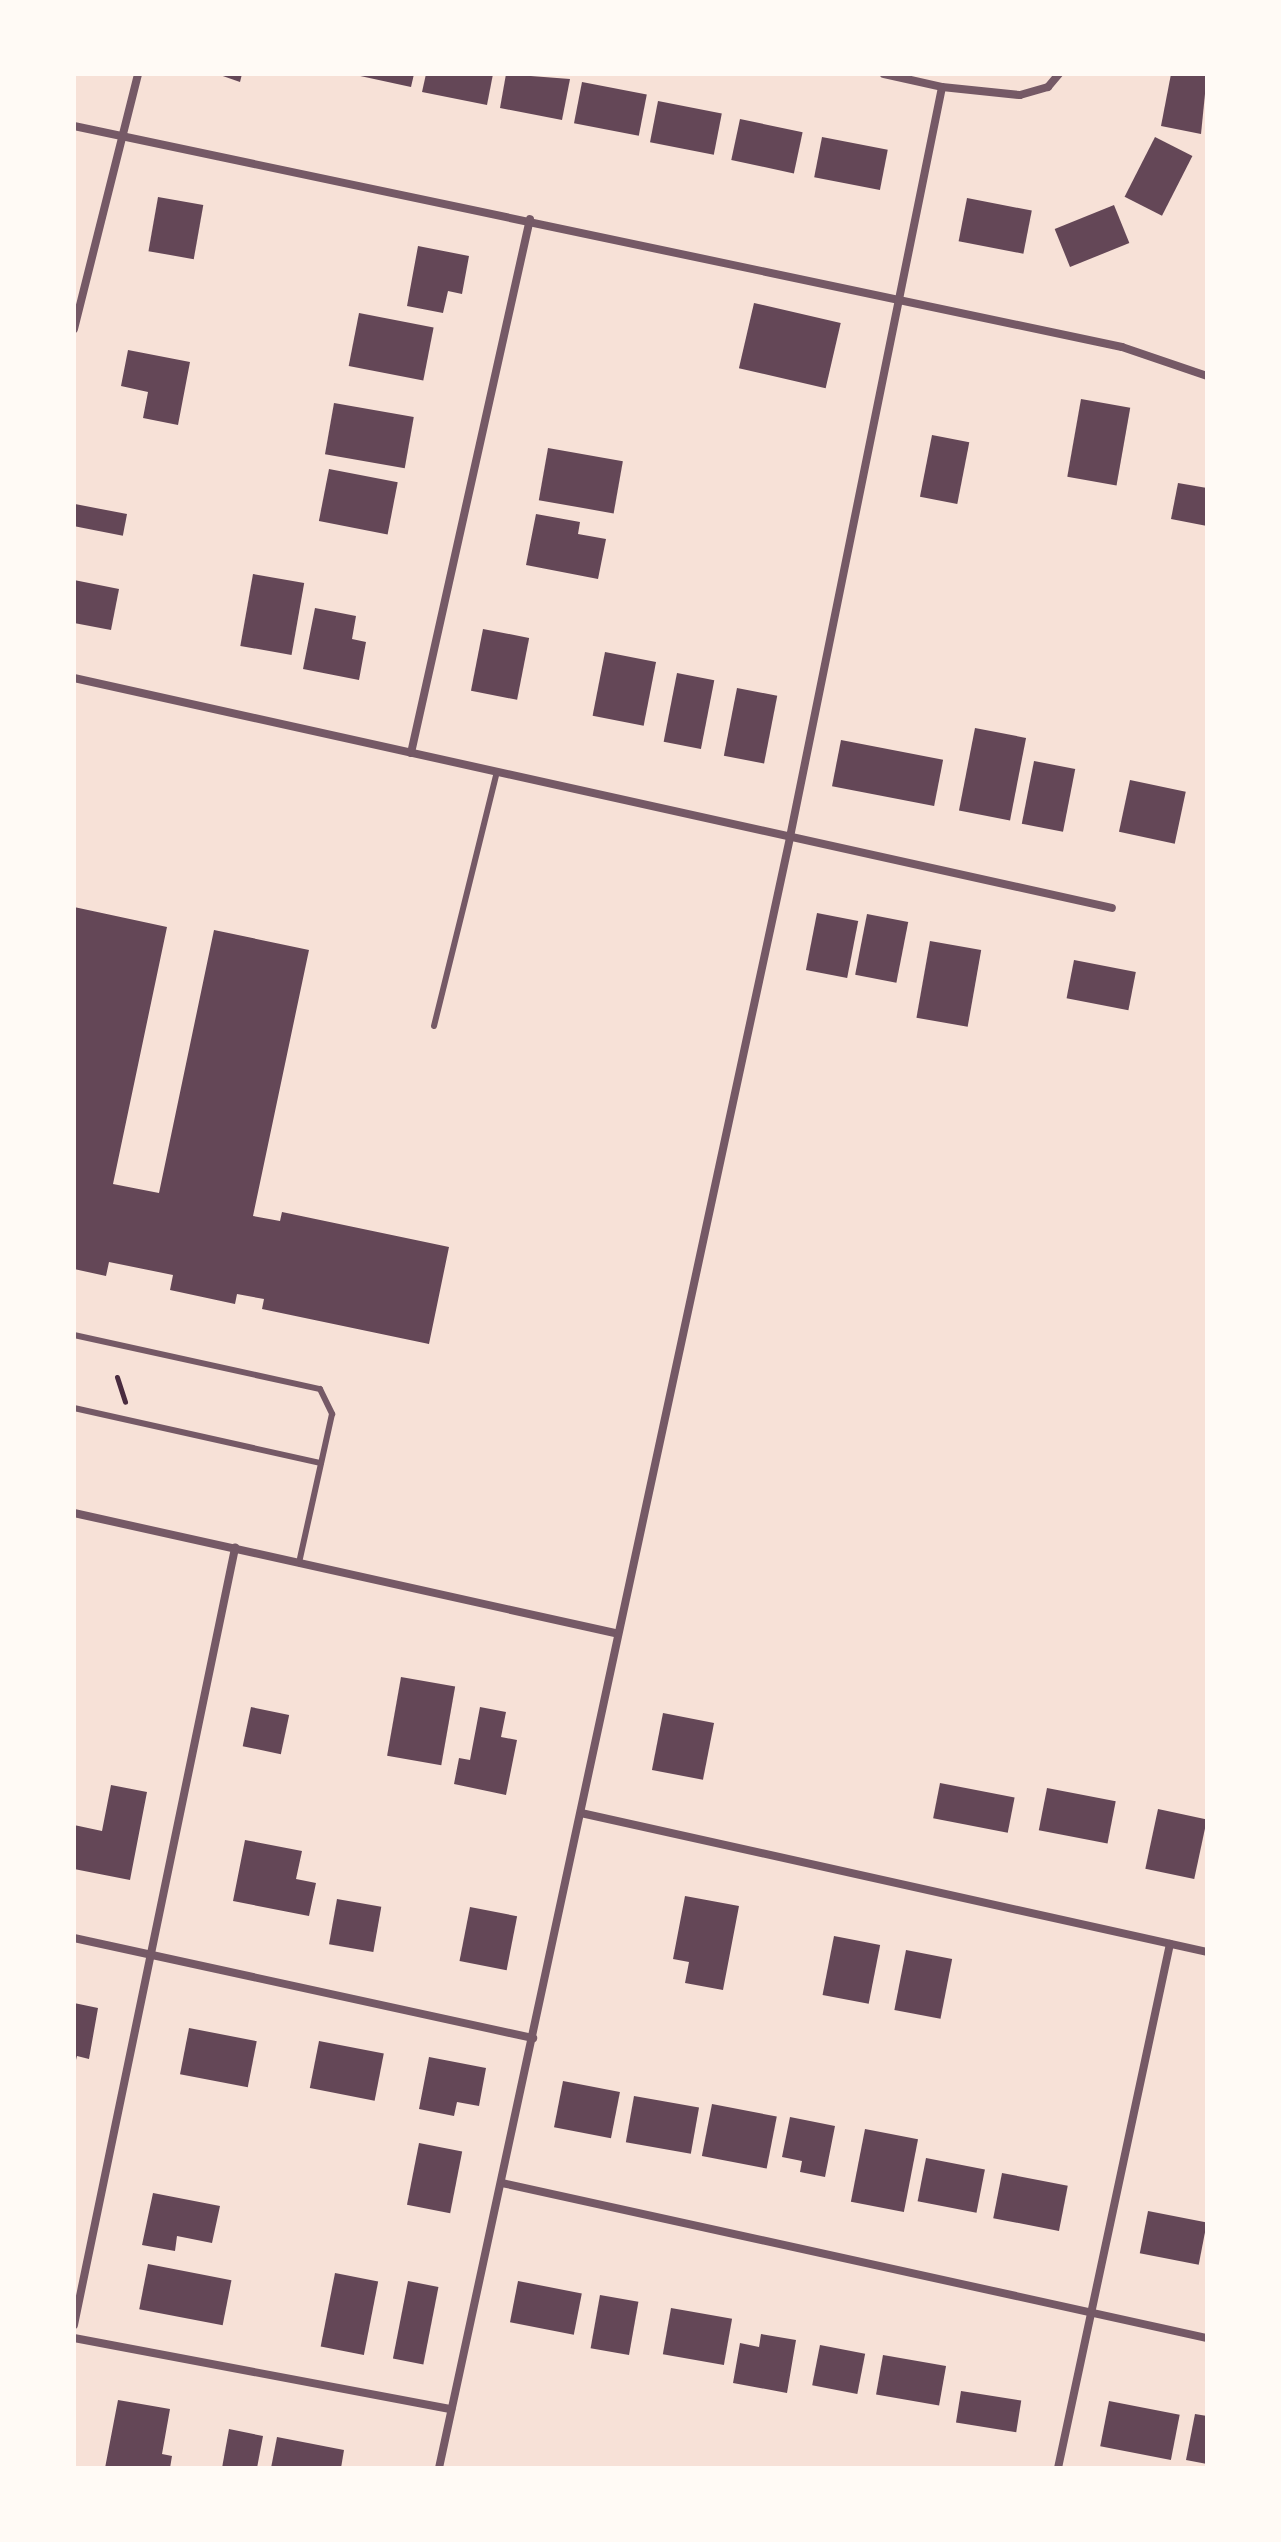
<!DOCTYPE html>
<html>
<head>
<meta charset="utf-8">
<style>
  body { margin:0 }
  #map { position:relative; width:1281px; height:2542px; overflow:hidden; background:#f7e1d7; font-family:"PT Sans Narrow",sans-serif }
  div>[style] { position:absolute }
  .building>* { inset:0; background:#644757; transform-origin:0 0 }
  .path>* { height:5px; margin:-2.5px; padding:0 2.5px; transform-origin:2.5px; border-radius:2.5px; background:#4a2c40 }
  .service>* { height:6px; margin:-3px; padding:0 3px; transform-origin:3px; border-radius:3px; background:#755966 }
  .minor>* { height:8px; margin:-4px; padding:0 4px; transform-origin:4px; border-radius:4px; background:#755966 }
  span { translate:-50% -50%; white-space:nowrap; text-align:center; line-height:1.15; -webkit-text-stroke:6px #fffaf5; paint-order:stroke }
  .frame { position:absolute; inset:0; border:76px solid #fffaf5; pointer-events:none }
</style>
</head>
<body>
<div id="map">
  <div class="building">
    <div style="clip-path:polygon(217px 74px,242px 74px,240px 82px)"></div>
    <div style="clip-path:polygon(351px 74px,414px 74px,411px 87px)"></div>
    <div style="clip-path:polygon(426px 74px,493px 74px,487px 105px,422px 92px)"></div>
    <div style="clip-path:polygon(506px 74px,570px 79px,562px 120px,500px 108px)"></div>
    <div style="clip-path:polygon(1171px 74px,1207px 74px,1201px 134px,1161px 126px)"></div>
    <div style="left:582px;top:82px;width:66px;height:42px;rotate:11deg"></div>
    <div style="left:658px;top:101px;width:65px;height:42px;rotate:11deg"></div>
    <div style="left:740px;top:119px;width:64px;height:42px;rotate:12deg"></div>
    <div style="left:822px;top:137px;width:67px;height:41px;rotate:11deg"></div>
    <div style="left:1155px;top:137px;width:42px;height:67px;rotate:27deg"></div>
    <div style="left:158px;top:197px;width:46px;height:55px;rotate:10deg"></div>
    <div style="left:967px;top:198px;width:66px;height:44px;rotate:11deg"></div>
    <div style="left:1114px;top:205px;width:41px;height:64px;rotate:68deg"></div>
    <div style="clip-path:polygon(418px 246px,469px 256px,462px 294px,448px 291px,443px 313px,407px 306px)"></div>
    <div style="left:754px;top:303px;width:89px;height:67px;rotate:13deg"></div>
    <div style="left:359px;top:313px;width:76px;height:54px;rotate:11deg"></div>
    <div style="clip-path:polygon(128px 350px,190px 362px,178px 425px,143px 418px,148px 392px,121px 386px)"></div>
    <div style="left:1081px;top:399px;width:50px;height:79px;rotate:10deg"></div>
    <div style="left:334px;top:403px;width:81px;height:52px;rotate:10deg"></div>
    <div style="left:932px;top:435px;width:38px;height:63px;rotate:11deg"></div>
    <div style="left:548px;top:448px;width:76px;height:53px;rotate:10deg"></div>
    <div style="left:329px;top:469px;width:70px;height:53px;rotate:11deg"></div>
    <div style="clip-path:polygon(1178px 483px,1207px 488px,1207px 526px,1171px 519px)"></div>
    <div style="left:75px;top:504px;width:53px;height:22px;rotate:11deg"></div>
    <div style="clip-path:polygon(536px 514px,580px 522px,578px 534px,606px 539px,598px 579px,526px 565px)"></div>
    <div style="left:253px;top:574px;width:52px;height:73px;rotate:10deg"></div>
    <div style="clip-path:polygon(74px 580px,119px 589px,111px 630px,74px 623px)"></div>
    <div style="clip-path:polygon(315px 608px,356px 616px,352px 639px,366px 642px,359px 680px,303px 669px)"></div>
    <div style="left:483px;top:629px;width:47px;height:63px;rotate:11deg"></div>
    <div style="left:605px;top:652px;width:52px;height:65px;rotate:11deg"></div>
    <div style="left:677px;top:673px;width:38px;height:70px;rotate:11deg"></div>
    <div style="left:737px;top:688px;width:41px;height:69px;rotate:11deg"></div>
    <div style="left:975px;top:728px;width:52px;height:84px;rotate:11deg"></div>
    <div style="left:841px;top:740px;width:104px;height:47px;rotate:11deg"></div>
    <div style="left:1034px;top:761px;width:42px;height:64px;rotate:11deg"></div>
    <div style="left:1130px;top:780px;width:57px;height:53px;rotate:12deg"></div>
    <div style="clip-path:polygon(74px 907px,167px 927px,113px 1184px,159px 1193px,214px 930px,309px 950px,253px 1216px,280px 1221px,282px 1212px,449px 1247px,429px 1344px,262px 1309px,264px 1299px,237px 1294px,235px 1304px,170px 1290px,173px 1275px,109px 1262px,106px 1276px,74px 1269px)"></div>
    <div style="left:817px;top:913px;width:42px;height:58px;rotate:11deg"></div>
    <div style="left:867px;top:914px;width:42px;height:62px;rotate:11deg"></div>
    <div style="left:930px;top:941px;width:52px;height:78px;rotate:10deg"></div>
    <div style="left:1074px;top:960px;width:63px;height:39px;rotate:11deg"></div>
    <div style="left:401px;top:1677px;width:55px;height:80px;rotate:10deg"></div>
    <div style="left:251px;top:1707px;width:39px;height:40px;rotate:12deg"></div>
    <div style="clip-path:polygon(480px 1707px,506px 1712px,501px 1737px,517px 1740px,506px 1795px,454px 1784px,459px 1758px,470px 1760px)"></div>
    <div style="left:663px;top:1713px;width:52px;height:58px;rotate:11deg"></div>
    <div style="left:940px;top:1783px;width:76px;height:36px;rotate:11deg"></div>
    <div style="clip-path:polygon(111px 1785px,147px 1792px,130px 1880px,74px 1869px,74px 1825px,102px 1831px)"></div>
    <div style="left:1047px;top:1788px;width:70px;height:43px;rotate:11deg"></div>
    <div style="left:1158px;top:1809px;width:50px;height:61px;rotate:12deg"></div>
    <div style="clip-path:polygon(245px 1840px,302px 1851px,296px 1879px,316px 1883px,309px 1916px,233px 1901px)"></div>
    <div style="clip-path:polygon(685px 1896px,739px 1906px,723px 1990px,685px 1983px,689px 1962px,673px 1959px)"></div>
    <div style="left:337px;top:1899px;width:45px;height:46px;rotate:10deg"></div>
    <div style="left:470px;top:1907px;width:48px;height:55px;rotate:11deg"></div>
    <div style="left:834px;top:1936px;width:47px;height:60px;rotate:11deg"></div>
    <div style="left:906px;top:1950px;width:47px;height:61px;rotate:11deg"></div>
    <div style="clip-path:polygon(74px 2003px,98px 2008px,89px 2059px,77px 2056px,75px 2064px)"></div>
    <div style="left:189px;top:2028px;width:69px;height:47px;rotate:11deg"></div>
    <div style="left:319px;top:2041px;width:66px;height:48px;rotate:11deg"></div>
    <div style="clip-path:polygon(429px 2057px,486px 2068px,479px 2106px,457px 2102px,454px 2116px,419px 2109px)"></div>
    <div style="left:563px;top:2081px;width:58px;height:47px;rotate:11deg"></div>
    <div style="left:634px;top:2096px;width:66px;height:47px;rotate:10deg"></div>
    <div style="left:712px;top:2104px;width:66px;height:53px;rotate:11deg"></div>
    <div style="clip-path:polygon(790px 2117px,835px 2126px,825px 2177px,800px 2172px,802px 2161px,782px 2157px)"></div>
    <div style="left:865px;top:2129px;width:54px;height:74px;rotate:11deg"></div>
    <div style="left:419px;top:2143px;width:44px;height:63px;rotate:11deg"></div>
    <div style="left:926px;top:2158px;width:60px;height:44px;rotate:11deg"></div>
    <div style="left:1002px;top:2173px;width:67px;height:46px;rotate:11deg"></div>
    <div style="clip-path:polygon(153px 2193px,220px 2206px,212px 2243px,177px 2236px,175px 2251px,142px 2245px)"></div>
    <div style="left:1148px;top:2211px;width:60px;height:43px;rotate:11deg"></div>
    <div style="left:148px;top:2264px;width:85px;height:46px;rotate:11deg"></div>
    <div style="left:335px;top:2273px;width:44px;height:75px;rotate:11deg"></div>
    <div style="left:408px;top:2281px;width:31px;height:79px;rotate:11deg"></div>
    <div style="left:518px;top:2281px;width:65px;height:42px;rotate:11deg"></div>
    <div style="left:600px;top:2295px;width:39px;height:54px;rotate:10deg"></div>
    <div style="left:671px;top:2308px;width:62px;height:47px;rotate:10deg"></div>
    <div style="clip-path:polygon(761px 2334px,796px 2340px,787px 2393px,733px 2383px,740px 2343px,759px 2347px)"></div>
    <div style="left:820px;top:2345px;width:46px;height:41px;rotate:11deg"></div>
    <div style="left:883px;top:2355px;width:64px;height:40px;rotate:10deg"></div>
    <div style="left:961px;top:2391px;width:61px;height:32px;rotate:9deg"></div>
    <div style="clip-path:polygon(118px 2400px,170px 2409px,162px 2454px,172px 2456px,170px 2468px,105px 2468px)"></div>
    <div style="left:1109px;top:2401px;width:72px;height:46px;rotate:11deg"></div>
    <div style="clip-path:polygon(1195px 2414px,1207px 2416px,1207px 2464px,1186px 2460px)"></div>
    <div style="clip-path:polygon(229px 2429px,263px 2436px,257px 2468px,222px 2468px)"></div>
    <div style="clip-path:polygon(277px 2437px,344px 2450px,341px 2468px,271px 2468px)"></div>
  </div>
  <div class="path">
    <div style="left:117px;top:1377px;width:26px;rotate:72deg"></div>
  </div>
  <div class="service">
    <div style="left:434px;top:1026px;width:262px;rotate:-76.1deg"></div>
    <div style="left:74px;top:1335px;width:252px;rotate:12.4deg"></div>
    <div style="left:320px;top:1389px;width:28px;rotate:64deg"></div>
    <div style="left:332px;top:1414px;width:153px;rotate:102.5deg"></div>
    <div style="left:74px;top:1408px;width:253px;rotate:12.6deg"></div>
  </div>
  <div class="minor">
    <div style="left:884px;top:74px;width:59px;rotate:12.6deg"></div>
    <div style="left:74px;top:126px;width:1071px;rotate:11.91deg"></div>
    <div style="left:1122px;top:347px;width:90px;rotate:18.8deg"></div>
    <div style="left:74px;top:329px;width:263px;rotate:-75.9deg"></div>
    <div style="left:74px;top:678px;width:1063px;rotate:12.49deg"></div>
    <div style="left:411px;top:753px;width:547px;rotate:-77.44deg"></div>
    <div style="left:74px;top:1513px;width:554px;rotate:12.51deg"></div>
    <div style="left:581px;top:1813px;width:641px;rotate:12.52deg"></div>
    <div style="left:74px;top:1938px;width:470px;rotate:12.3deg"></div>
    <div style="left:502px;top:2183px;width:722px;rotate:12.4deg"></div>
    <div style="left:74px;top:2325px;width:794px;rotate:-78.29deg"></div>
    <div style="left:74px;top:2338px;width:384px;rotate:10.7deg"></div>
    <div style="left:439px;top:2468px;width:1668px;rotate:-77.85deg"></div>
    <div style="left:790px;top:837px;width:765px;rotate:-78.54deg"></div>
    <div style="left:942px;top:87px;width:78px;rotate:5.9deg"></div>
    <div style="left:1020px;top:95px;width:29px;rotate:-16deg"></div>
    <div style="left:1048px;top:87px;width:17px;rotate:-50deg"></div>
    <div style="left:1058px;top:2468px;width:536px;rotate:-77.94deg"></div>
  </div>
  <div class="frame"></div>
</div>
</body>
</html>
